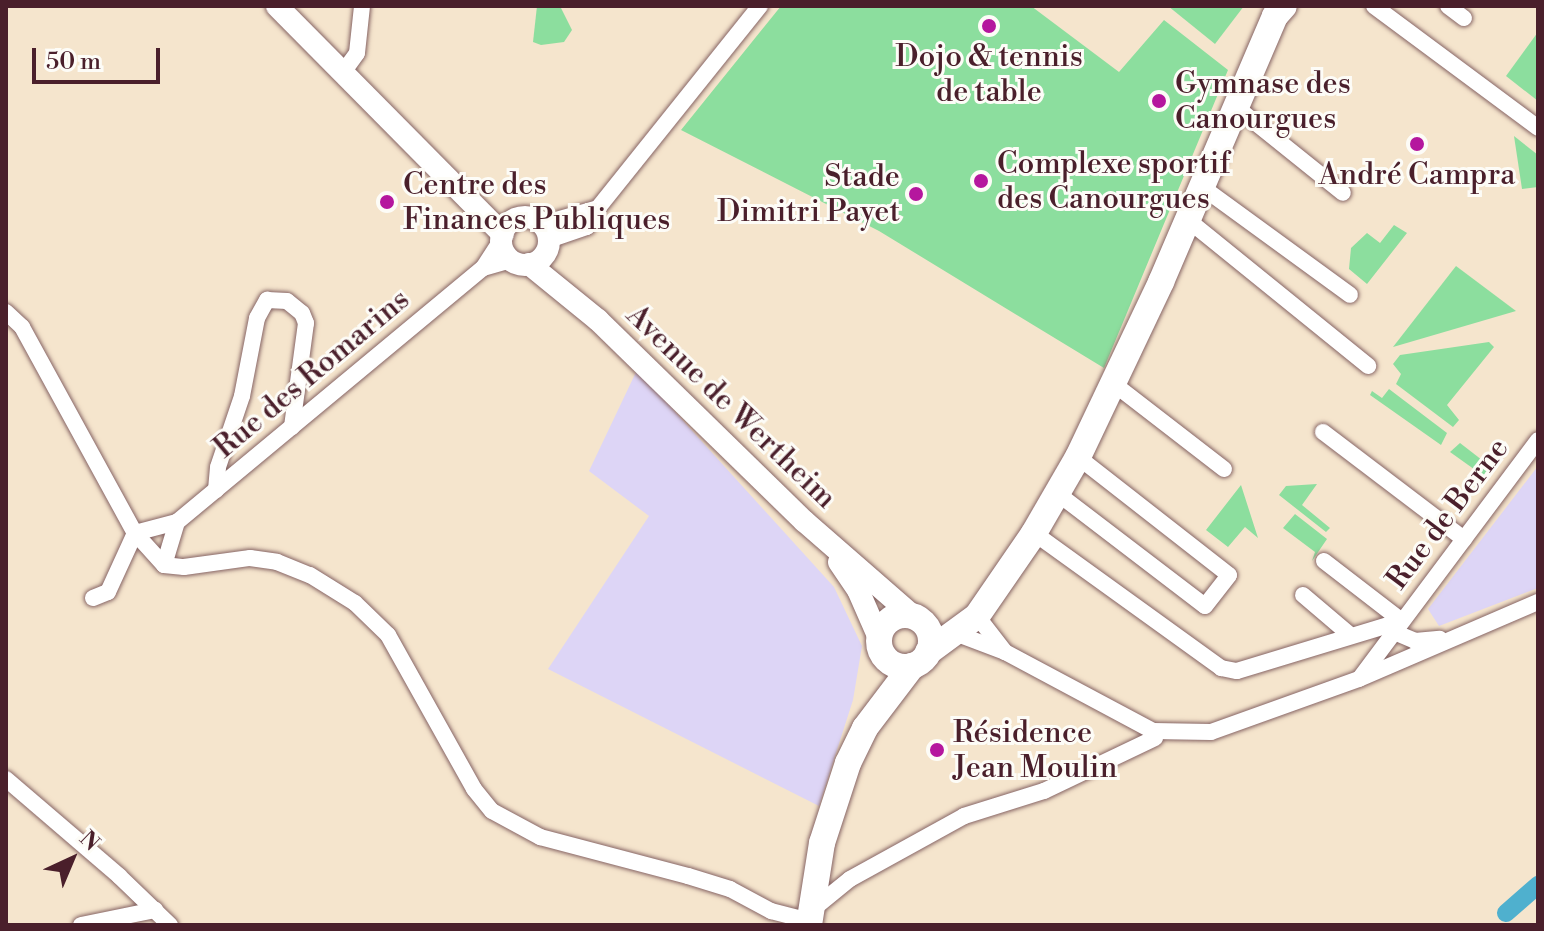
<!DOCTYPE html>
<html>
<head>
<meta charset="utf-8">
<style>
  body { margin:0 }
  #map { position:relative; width:1544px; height:931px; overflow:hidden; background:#f5e5cd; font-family:"Libre Bodoni",serif }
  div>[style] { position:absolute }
  .built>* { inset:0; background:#ddd5f6 }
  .green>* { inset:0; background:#8cde9e }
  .canal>* { height:18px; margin:-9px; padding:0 9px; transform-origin:9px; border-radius:9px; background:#4fb0ce }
  .roads { filter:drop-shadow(0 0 2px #866464) drop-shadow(0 0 2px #866464) }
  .street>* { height:16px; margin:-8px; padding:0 8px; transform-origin:8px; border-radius:8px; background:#fff }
  .secondary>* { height:22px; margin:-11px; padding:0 11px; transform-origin:11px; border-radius:11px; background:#fff }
  .secondary>.ring { margin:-11px; padding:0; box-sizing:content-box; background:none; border:22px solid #fff; border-radius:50% }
  .primary>* { height:26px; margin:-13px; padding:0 13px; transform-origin:13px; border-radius:13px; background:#fff }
  .primary>.ring { margin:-13px; padding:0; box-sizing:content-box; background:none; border:26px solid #fff; border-radius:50% }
  .dots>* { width:22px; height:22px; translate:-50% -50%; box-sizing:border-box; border:4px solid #fdfcf7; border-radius:50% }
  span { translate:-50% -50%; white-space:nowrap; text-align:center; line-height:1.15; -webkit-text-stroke:6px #fdfcf7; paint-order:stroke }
  .poi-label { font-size:30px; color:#4a1f2b }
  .left { translate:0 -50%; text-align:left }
  .right { translate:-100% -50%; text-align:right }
  .street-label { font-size:30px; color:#4a1f2b }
  .frame { position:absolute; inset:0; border:8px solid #4a1f2b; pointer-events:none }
  .north { position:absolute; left:32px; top:819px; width:80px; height:80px; -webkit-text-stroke:6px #fdfcf7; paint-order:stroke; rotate:44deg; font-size:22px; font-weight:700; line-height:32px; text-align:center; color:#4a1f2b }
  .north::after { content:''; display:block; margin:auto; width:28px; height:36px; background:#4a1f2b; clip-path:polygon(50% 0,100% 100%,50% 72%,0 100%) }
  .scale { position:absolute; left:32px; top:48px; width:128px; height:36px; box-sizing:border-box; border:4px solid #4a1f2b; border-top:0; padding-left:10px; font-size:24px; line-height:28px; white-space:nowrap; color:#4a1f2b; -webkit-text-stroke:6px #fdfcf7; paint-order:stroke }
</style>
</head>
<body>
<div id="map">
  <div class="built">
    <div style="clip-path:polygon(637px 370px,834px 587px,862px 646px,853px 700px,819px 806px,548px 669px,649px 516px,589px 471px)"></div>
    <div style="clip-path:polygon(1538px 466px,1538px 588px,1439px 626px,1428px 609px)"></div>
  </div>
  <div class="green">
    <div style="clip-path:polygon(537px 6px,560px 6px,572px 30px,564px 42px,541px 45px,533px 42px)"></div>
    <div style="clip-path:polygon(781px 6px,1031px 6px,1119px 72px,1164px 20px,1228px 70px,1104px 368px,879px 231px,681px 130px)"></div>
    <div style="clip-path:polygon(1168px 6px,1244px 6px,1215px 44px)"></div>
    <div style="clip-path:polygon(1538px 32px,1538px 101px,1506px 76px)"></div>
    <div style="clip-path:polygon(1514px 136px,1538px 155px,1538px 187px,1522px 189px)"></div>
    <div style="clip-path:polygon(1394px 225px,1407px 233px,1367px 284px,1349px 269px,1351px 248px,1367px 233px,1380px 243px)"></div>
    <div style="clip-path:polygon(1456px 266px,1516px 311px,1393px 347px)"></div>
    <div style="clip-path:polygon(1489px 342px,1494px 347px,1447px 405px,1459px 420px,1453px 427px,1396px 384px,1401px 374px,1393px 364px,1400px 355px)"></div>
    <div style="clip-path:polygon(1389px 389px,1447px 433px,1441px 445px,1370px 395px,1372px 391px,1382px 398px)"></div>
    <div style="clip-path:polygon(1460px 443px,1491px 467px,1485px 477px,1450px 452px)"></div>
    <div style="clip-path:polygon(1317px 484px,1302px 505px,1330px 528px,1326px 532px,1279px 495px,1286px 486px)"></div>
    <div style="clip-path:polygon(1241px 485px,1258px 538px,1245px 527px,1228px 547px,1206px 530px)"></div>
    <div style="clip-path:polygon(1295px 514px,1327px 539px,1312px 561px,1315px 552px,1283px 528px)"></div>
  </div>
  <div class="canal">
    <div style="left:1506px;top:913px;width:43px;rotate:-41.2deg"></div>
  </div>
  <div class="roads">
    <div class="street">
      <div style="left:1374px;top:6px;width:204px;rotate:36.6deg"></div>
      <div style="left:1448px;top:6px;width:20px;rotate:37deg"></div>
      <div style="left:344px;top:71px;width:22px;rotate:-54deg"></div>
      <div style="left:357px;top:53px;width:47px;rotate:-83.9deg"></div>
      <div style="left:1236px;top:107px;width:137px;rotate:38.8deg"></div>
      <div style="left:1202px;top:187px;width:183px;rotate:36.1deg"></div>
      <div style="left:1188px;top:220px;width:232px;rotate:39deg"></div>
      <div style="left:542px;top:224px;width:58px;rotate:-15.9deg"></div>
      <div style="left:549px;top:240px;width:40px;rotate:-18.9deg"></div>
      <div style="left:587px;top:227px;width:22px;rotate:-60deg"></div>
      <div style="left:598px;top:208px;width:259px;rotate:-51.3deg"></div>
      <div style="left:483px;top:268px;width:33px;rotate:-57deg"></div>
      <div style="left:6px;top:312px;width:22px;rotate:43deg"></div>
      <div style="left:22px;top:327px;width:235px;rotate:61.3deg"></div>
      <div style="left:135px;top:533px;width:43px;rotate:47.8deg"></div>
      <div style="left:164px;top:565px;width:20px;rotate:6deg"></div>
      <div style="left:184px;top:567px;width:67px;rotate:-7.8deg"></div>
      <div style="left:250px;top:558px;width:27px;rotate:8deg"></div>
      <div style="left:277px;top:562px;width:35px;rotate:22deg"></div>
      <div style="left:310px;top:575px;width:53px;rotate:31.9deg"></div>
      <div style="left:355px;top:603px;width:46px;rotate:44.1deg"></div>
      <div style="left:388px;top:635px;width:176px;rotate:60.8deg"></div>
      <div style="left:474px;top:789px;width:28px;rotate:51deg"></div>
      <div style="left:492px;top:811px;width:55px;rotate:28.4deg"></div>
      <div style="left:540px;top:837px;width:153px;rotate:14.8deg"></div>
      <div style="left:688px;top:876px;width:44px;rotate:17.2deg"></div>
      <div style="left:730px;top:889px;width:47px;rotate:28.2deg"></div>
      <div style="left:771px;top:911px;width:40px;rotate:14.4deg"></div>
      <div style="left:1114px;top:384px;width:139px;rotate:37.7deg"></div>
      <div style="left:1323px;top:432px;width:177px;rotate:37.2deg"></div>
      <div style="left:216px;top:490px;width:23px;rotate:-85deg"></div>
      <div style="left:218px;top:467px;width:75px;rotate:-71.3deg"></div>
      <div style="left:242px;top:396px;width:79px;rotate:-79.1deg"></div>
      <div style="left:257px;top:318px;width:21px;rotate:-61deg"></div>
      <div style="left:267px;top:300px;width:20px;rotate:3deg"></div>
      <div style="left:287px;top:301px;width:19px;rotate:39deg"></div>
      <div style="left:302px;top:313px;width:11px;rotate:68deg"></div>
      <div style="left:306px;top:323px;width:105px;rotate:97.7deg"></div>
      <div style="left:1057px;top:493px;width:186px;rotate:37.4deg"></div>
      <div style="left:1205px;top:606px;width:39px;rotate:-52deg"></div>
      <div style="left:1229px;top:575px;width:192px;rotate:-142deg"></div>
      <div style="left:1034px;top:533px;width:231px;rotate:35.8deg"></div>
      <div style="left:1221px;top:668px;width:16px;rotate:11deg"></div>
      <div style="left:1237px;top:671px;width:172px;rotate:-16.9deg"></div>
      <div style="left:1324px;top:561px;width:98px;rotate:37.6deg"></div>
      <div style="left:164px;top:565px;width:45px;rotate:-73.2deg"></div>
      <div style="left:1303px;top:595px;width:62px;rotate:40.4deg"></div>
      <div style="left:93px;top:598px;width:16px;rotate:-22deg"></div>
      <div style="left:108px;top:592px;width:65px;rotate:-65.4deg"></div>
      <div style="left:135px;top:533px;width:43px;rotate:-14.7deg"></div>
      <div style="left:177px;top:522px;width:398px;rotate:-39.7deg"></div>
      <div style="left:483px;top:268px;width:29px;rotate:-16deg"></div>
      <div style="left:977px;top:616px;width:46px;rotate:52.1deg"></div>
      <div style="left:1394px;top:632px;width:23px;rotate:23deg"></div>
      <div style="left:1415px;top:641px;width:25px;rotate:-5deg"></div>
      <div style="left:955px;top:633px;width:53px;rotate:20.8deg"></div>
      <div style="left:1005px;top:652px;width:168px;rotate:28.1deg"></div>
      <div style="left:1153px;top:731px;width:58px;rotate:1deg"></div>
      <div style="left:1211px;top:732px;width:157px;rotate:-19.7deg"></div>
      <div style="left:1359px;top:679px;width:195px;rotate:-23.3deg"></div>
      <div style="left:1360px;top:678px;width:297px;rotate:-53.2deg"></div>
      <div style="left:6px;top:779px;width:149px;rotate:40.6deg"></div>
      <div style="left:119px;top:876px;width:71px;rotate:43.9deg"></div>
      <div style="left:818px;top:905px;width:41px;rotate:-39.1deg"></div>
      <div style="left:850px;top:879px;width:130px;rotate:-28.9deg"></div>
      <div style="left:964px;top:816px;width:84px;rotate:-17.4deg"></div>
      <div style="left:1044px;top:791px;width:123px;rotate:-25.5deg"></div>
      <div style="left:81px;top:925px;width:76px;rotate:-11.5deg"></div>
    </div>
    <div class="secondary">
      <div style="left:277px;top:6px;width:321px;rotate:45.3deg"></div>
      <div class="ring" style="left:501px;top:217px;width:26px;height:26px"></div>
      <div style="left:529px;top:264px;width:89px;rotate:39.1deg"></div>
      <div style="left:598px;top:320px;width:288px;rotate:44.3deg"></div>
      <div style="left:804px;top:521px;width:145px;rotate:41.1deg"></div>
      <div style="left:839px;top:562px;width:34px;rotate:56deg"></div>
      <div style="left:858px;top:590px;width:52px;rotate:66.4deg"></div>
    </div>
    <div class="primary">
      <div class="ring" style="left:879px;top:615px;width:26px;height:26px"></div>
      <div style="left:928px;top:652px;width:61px;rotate:-36.3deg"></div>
      <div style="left:977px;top:616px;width:101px;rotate:-55.5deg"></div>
      <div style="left:1034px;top:533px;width:88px;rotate:-59.9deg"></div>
      <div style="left:1078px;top:457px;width:194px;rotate:-64.6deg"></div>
      <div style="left:1161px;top:282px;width:289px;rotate:-66.8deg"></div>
      <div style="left:1275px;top:16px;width:13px;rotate:-48deg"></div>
      <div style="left:809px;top:925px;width:83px;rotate:-81deg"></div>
      <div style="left:822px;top:843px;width:84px;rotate:-72deg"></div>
      <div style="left:848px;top:763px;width:39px;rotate:-64deg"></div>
      <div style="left:865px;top:728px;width:78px;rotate:-52.8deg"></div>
    </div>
  </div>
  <div class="dots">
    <div style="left:989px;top:26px;background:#b5179e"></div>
    <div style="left:1159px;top:101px;background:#b5179e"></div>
    <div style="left:1417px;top:144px;background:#b5179e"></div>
    <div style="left:981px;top:181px;background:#b5179e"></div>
    <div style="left:916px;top:194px;background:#b5179e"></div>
    <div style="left:387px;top:202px;background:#b5179e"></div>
    <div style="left:937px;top:750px;background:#b5179e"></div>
  </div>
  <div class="poi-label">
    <span style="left:989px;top:74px">Dojo &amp; tennis<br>de table</span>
    <span class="left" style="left:1175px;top:101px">Gymnase des<br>Canourgues</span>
    <span class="left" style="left:997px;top:181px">Complexe sportif<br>des Canourgues</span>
    <span style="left:1417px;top:175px">André Campra</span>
    <span class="right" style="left:900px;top:194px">Stade<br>Dimitri Payet</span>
    <span class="left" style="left:403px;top:202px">Centre des<br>Finances Publiques</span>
    <span class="left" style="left:953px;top:750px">Résidence<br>Jean Moulin</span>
  </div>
  <div class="street-label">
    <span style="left:312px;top:374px;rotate:-40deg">Rue des Romarins</span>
    <span style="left:731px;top:407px;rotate:44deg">Avenue de Wertheim</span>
    <span style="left:1448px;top:514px;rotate:-53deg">Rue de Berne</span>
  </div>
  <div class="frame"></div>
  <div class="north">N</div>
  <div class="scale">50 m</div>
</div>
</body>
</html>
